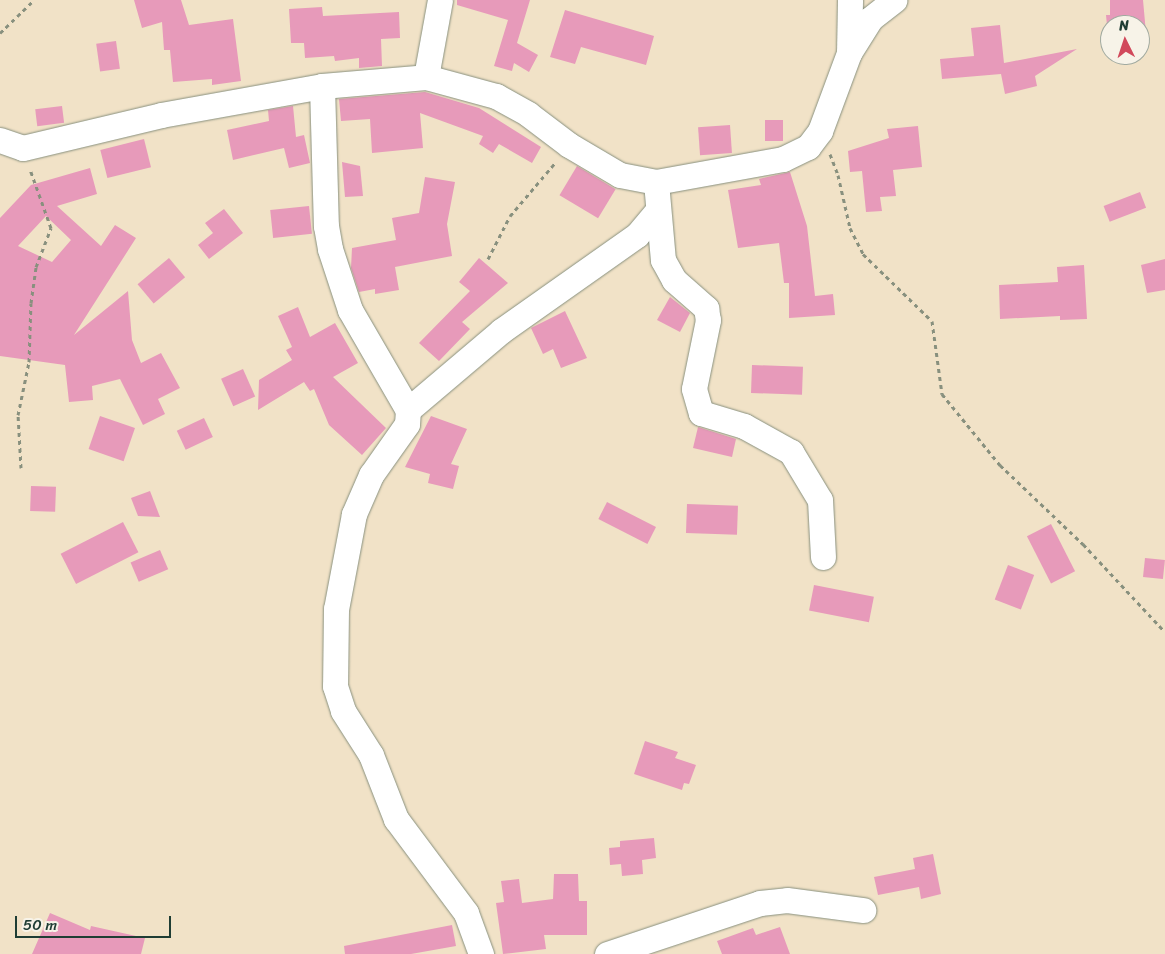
<!DOCTYPE html>
<html>
<head>
<meta charset="utf-8">
<style>
  body { margin:0 }
  #map { position:relative; width:1165px; height:954px; overflow:hidden; background:#f1e2c7; font-family:Sriracha,sans-serif }
  div>[style] { position:absolute }
  .building>* { inset:0; background:#e79aba; transform-origin:0 0 }
  .path>* { height:3px; margin-top:-1.5px; transform-origin:0; background:repeating-linear-gradient(90deg,#88907e 0 4px,transparent 0 8px) }
  .roads { filter:drop-shadow(0 0 1px #88907e) drop-shadow(0 0 1px #88907e) }
  .minor>* { height:25px; margin:-12.5px; padding:0 12.5px; transform-origin:12.5px; border-radius:12.5px; background:#fff }
  span { translate:-50% -50%; white-space:nowrap; text-align:center; line-height:1.15; -webkit-text-stroke:4px #f7f3e8; paint-order:stroke }
  .north { position:absolute; left:1100px; top:15px; width:50px; height:50px; box-sizing:border-box; background:#f7f3e8; border:1px solid #a1aaa0; border-radius:50%; rotate:356deg; font-size:14px; font-weight:700; line-height:20px; text-align:center; color:#1f3d34 }
  .north::after { content:''; display:block; margin:auto; width:18px; height:22px; background:#d1495b; clip-path:polygon(50% 0,100% 100%,50% 72%,0 100%) }
  .scale { position:absolute; left:15px; top:916px; width:156px; height:22px; box-sizing:border-box; border:2px solid #1f3d34; border-top:0; padding-left:6px; font-size:15px; line-height:18px; white-space:nowrap; color:#1f3d34; -webkit-text-stroke:4px #f7f3e8; paint-order:stroke }
</style>
</head>
<body>
<div id="map">
  <div class="building">
    <div style="clip-path:polygon(134px 0,181px 0,189px 25px,233px 19px,241px 81px,212px 85px,212px 79px,173px 82px,170px 50px,164px 50px,162px 22px,142px 28px)"></div>
    <div style="clip-path:polygon(457px 0,530px 0,517px 43px,538px 55px,529px 72px,514px 63px,512px 71px,494px 66px,508px 20px,457px 5px)"></div>
    <div style="clip-path:polygon(1110px 0,1143px 0,1146px 33px,1140px 33px,1140px 25px,1110px 25px,1108px 36px,1106px 15px,1110px 15px)"></div>
    <div style="clip-path:polygon(322px 7px,323px 16px,399px 12px,400px 38px,381px 39px,382px 66px,359px 68px,359px 58px,335px 61px,334px 56px,305px 58px,304px 43px,291px 43px,289px 9px)"></div>
    <div style="clip-path:polygon(565px 10px,654px 36px,646px 65px,581px 47px,575px 64px,550px 57px)"></div>
    <div style="clip-path:polygon(1000px 25px,1004px 63px,1077px 49px,1035px 76px,1037px 86px,1005px 94px,1001px 74px,942px 79px,940px 59px,974px 56px,971px 28px)"></div>
    <div style="left:116px;top:41px;width:28px;height:20px;rotate:82deg"></div>
    <div style="clip-path:polygon(425px 92px,479px 108px,541px 147px,532px 163px,499px 144px,493px 153px,479px 144px,483px 136px,420px 113px,423px 148px,372px 153px,370px 119px,341px 121px,339px 99px)"></div>
    <div style="left:62px;top:106px;width:17px;height:27px;rotate:83deg"></div>
    <div style="clip-path:polygon(293px 106px,296px 137px,304px 135px,310px 163px,289px 168px,284px 148px,233px 160px,227px 130px,269px 121px,268px 110px)"></div>
    <div style="left:765px;top:120px;width:18px;height:21px"></div>
    <div style="left:730px;top:125px;width:28px;height:32px;rotate:86deg"></div>
    <div style="clip-path:polygon(918px 126px,922px 167px,893px 170px,896px 196px,880px 197px,882px 211px,866px 212px,862px 171px,850px 172px,848px 151px,889px 138px,887px 129px)"></div>
    <div style="left:144px;top:139px;width:29px;height:45px;rotate:76deg"></div>
    <div style="clip-path:polygon(342px 162px,360px 166px,363px 196px,345px 197px)"></div>
    <div style="left:577px;top:166px;width:45px;height:34px;rotate:31deg"></div>
    <div style="clip-path:polygon(evenodd,90px 168px,97px 194px,57px 206px,101px 246px,115px 225px,136px 238px,74px 335px,128px 291px,132px 340px,141px 363px,161px 353px,180px 388px,158px 399px,165px 414px,143px 425px,120px 379px,92px 386px,93px 400px,69px 402px,65px 365px,0 356px,0 218px,31px 185px,90px 168px,46px 216px,71px 240px,52px 262px,18px 246px,46px 216px)"></div>
    <div style="clip-path:polygon(790px 172px,807px 226px,815px 296px,833px 294px,835px 315px,789px 318px,789px 283px,784px 283px,779px 243px,738px 248px,728px 190px,761px 185px,759px 179px)"></div>
    <div style="clip-path:polygon(425px 177px,455px 182px,447px 224px,452px 256px,395px 267px,399px 290px,375px 294px,375px 289px,359px 292px,351px 268px,352px 248px,396px 240px,392px 218px,419px 213px)"></div>
    <div style="left:1140px;top:192px;width:17px;height:39px;rotate:69deg"></div>
    <div style="left:309px;top:206px;width:28px;height:39px;rotate:84deg"></div>
    <div style="clip-path:polygon(224px 209px,243px 233px,209px 259px,198px 245px,213px 233px,205px 223px)"></div>
    <div style="left:169px;top:258px;width:25px;height:41px;rotate:50deg"></div>
    <div style="clip-path:polygon(479px 258px,508px 283px,462px 322px,470px 329px,439px 361px,419px 343px,470px 291px,459px 282px)"></div>
    <div style="clip-path:polygon(1165px 259px,1165px 290px,1147px 293px,1141px 265px)"></div>
    <div style="clip-path:polygon(1084px 265px,1087px 319px,1060px 320px,1060px 316px,1000px 319px,999px 285px,1058px 282px,1057px 267px)"></div>
    <div style="clip-path:polygon(670px 297px,690px 313px,680px 332px,657px 320px)"></div>
    <div style="clip-path:polygon(298px 307px,310px 337px,335px 323px,358px 363px,333px 377px,386px 428px,362px 455px,329px 425px,314px 389px,310px 391px,304px 382px,258px 410px,259px 380px,292px 360px,286px 350px,292px 347px,278px 316px)"></div>
    <div style="clip-path:polygon(565px 311px,587px 358px,561px 368px,553px 349px,543px 354px,531px 328px)"></div>
    <div style="left:752px;top:365px;width:51px;height:28px;rotate:2deg"></div>
    <div style="left:243px;top:369px;width:30px;height:24px;rotate:66deg"></div>
    <div style="left:100px;top:416px;width:37px;height:35px;rotate:19deg"></div>
    <div style="clip-path:polygon(431px 416px,467px 429px,451px 464px,459px 466px,453px 489px,428px 483px,430px 474px,405px 467px)"></div>
    <div style="left:204px;top:418px;width:21px;height:30px;rotate:65deg"></div>
    <div style="clip-path:polygon(698px 427px,736px 439px,732px 457px,693px 448px)"></div>
    <div style="left:31px;top:486px;width:25px;height:25px;rotate:2deg"></div>
    <div style="clip-path:polygon(150px 491px,160px 517px,138px 516px,131px 498px)"></div>
    <div style="left:607px;top:502px;width:55px;height:19px;rotate:27deg"></div>
    <div style="left:687px;top:504px;width:51px;height:29px;rotate:2deg"></div>
    <div style="left:123px;top:522px;width:34px;height:70px;rotate:63deg"></div>
    <div style="left:1051px;top:524px;width:53px;height:27px;rotate:63deg"></div>
    <div style="left:160px;top:550px;width:21px;height:32px;rotate:67deg"></div>
    <div style="left:1145px;top:558px;width:20px;height:19px;rotate:6deg"></div>
    <div style="left:1008px;top:565px;width:28px;height:37px;rotate:21deg"></div>
    <div style="left:814px;top:585px;width:61px;height:26px;rotate:11deg"></div>
    <div style="clip-path:polygon(645px 741px,678px 752px,675px 758px,696px 765px,689px 784px,684px 783px,682px 790px,634px 774px)"></div>
    <div style="clip-path:polygon(654px 838px,656px 858px,642px 860px,643px 874px,622px 876px,621px 864px,610px 865px,609px 848px,620px 847px,620px 841px)"></div>
    <div style="clip-path:polygon(933px 854px,941px 894px,921px 899px,919px 887px,878px 895px,874px 877px,915px 869px,913px 858px)"></div>
    <div style="clip-path:polygon(554px 874px,578px 874px,579px 901px,587px 901px,587px 935px,544px 935px,546px 949px,503px 954px,496px 903px,504px 902px,501px 881px,519px 879px,522px 903px,553px 899px)"></div>
    <div style="clip-path:polygon(50px 913px,90px 930px,91px 926px,145px 938px,141px 954px,32px 954px)"></div>
    <div style="clip-path:polygon(452px 925px,456px 946px,411px 954px,345px 954px,344px 946px)"></div>
    <div style="clip-path:polygon(780px 927px,790px 954px,722px 954px,717px 941px,753px 928px,756px 935px)"></div>
  </div>
  <div class="path">
    <div style="left:0;top:33px;width:47px;rotate:-44.1deg"></div>
    <div style="left:830px;top:154px;width:22px;rotate:69deg"></div>
    <div style="left:838px;top:175px;width:54px;rotate:77.2deg"></div>
    <div style="left:850px;top:228px;width:29px;rotate:63deg"></div>
    <div style="left:863px;top:254px;width:96px;rotate:44.2deg"></div>
    <div style="left:932px;top:321px;width:74px;rotate:82.2deg"></div>
    <div style="left:942px;top:394px;width:92px;rotate:50.8deg"></div>
    <div style="left:1000px;top:465px;width:115px;rotate:43.6deg"></div>
    <div style="left:1083px;top:544px;width:120px;rotate:47deg"></div>
    <div style="left:488px;top:259px;width:48px;rotate:-62.9deg"></div>
    <div style="left:510px;top:216px;width:70px;rotate:-49.7deg"></div>
    <div style="left:21px;top:468px;width:53px;rotate:-93.2deg"></div>
    <div style="left:18px;top:415px;width:54px;rotate:-78.3deg"></div>
    <div style="left:29px;top:362px;width:59px;rotate:-88.1deg"></div>
    <div style="left:31px;top:303px;width:36px;rotate:-82deg"></div>
    <div style="left:36px;top:267px;width:42px;rotate:-69deg"></div>
    <div style="left:51px;top:228px;width:63px;rotate:-109.6deg"></div>
  </div>
  <div class="roads">
    <div class="minor">
      <div style="left:849px;top:53px;width:53px;rotate:-88.9deg"></div>
      <div style="left:426px;top:77px;width:78px;rotate:-79.7deg"></div>
      <div style="left:322px;top:86px;width:140px;rotate:88.4deg"></div>
      <div style="left:326px;top:226px;width:23px;rotate:80deg"></div>
      <div style="left:330px;top:249px;width:64px;rotate:71.8deg"></div>
      <div style="left:350px;top:310px;width:116px;rotate:59.9deg"></div>
      <div style="left:408px;top:410px;width:14px;rotate:94deg"></div>
      <div style="left:407px;top:424px;width:62px;rotate:125.2deg"></div>
      <div style="left:371px;top:475px;width:43px;rotate:113.6deg"></div>
      <div style="left:354px;top:514px;width:97px;rotate:100.7deg"></div>
      <div style="left:336px;top:609px;width:77px;rotate:90.7deg"></div>
      <div style="left:335px;top:686px;width:26px;rotate:72deg"></div>
      <div style="left:343px;top:711px;width:52px;rotate:57.5deg"></div>
      <div style="left:371px;top:755px;width:69px;rotate:68.7deg"></div>
      <div style="left:396px;top:819px;width:117px;rotate:53.3deg"></div>
      <div style="left:466px;top:913px;width:44px;rotate:69.9deg"></div>
      <div style="left:0;top:140px;width:24px;rotate:19deg"></div>
      <div style="left:23px;top:148px;width:142px;rotate:-13.4deg"></div>
      <div style="left:161px;top:115px;width:164px;rotate:-10.2deg"></div>
      <div style="left:322px;top:86px;width:104px;rotate:-4.9deg"></div>
      <div style="left:426px;top:77px;width:73px;rotate:15.2deg"></div>
      <div style="left:496px;top:96px;width:37px;rotate:29deg"></div>
      <div style="left:528px;top:114px;width:51px;rotate:37.1deg"></div>
      <div style="left:569px;top:145px;width:59px;rotate:30.5deg"></div>
      <div style="left:620px;top:175px;width:37px;rotate:11deg"></div>
      <div style="left:656px;top:182px;width:129px;rotate:-10.3deg"></div>
      <div style="left:783px;top:159px;width:28px;rotate:-26deg"></div>
      <div style="left:808px;top:147px;width:20px;rotate:-53deg"></div>
      <div style="left:820px;top:131px;width:83px;rotate:-69.6deg"></div>
      <div style="left:849px;top:53px;width:40px;rotate:-58deg"></div>
      <div style="left:870px;top:19px;width:31px;rotate:-38deg"></div>
      <div style="left:656px;top:182px;width:78px;rotate:84.9deg"></div>
      <div style="left:663px;top:260px;width:23px;rotate:61deg"></div>
      <div style="left:674px;top:280px;width:43px;rotate:41.2deg"></div>
      <div style="left:706px;top:308px;width:12px;rotate:81deg"></div>
      <div style="left:708px;top:320px;width:70px;rotate:101.5deg"></div>
      <div style="left:694px;top:389px;width:25px;rotate:74deg"></div>
      <div style="left:701px;top:413px;width:45px;rotate:16.8deg"></div>
      <div style="left:744px;top:426px;width:54px;rotate:29deg"></div>
      <div style="left:791px;top:452px;width:56px;rotate:58.9deg"></div>
      <div style="left:820px;top:500px;width:57px;rotate:87deg"></div>
      <div style="left:408px;top:410px;width:122px;rotate:-40.3deg"></div>
      <div style="left:501px;top:331px;width:166px;rotate:-35.2deg"></div>
      <div style="left:637px;top:235px;width:31px;rotate:-50deg"></div>
      <div style="left:607px;top:954px;width:161px;rotate:-18.4deg"></div>
      <div style="left:760px;top:903px;width:27px;rotate:-6deg"></div>
      <div style="left:787px;top:900px;width:77px;rotate:7.5deg"></div>
    </div>
  </div>
  <div class="north">N</div>
  <div class="scale">50 m</div>
</div>
</body>
</html>
